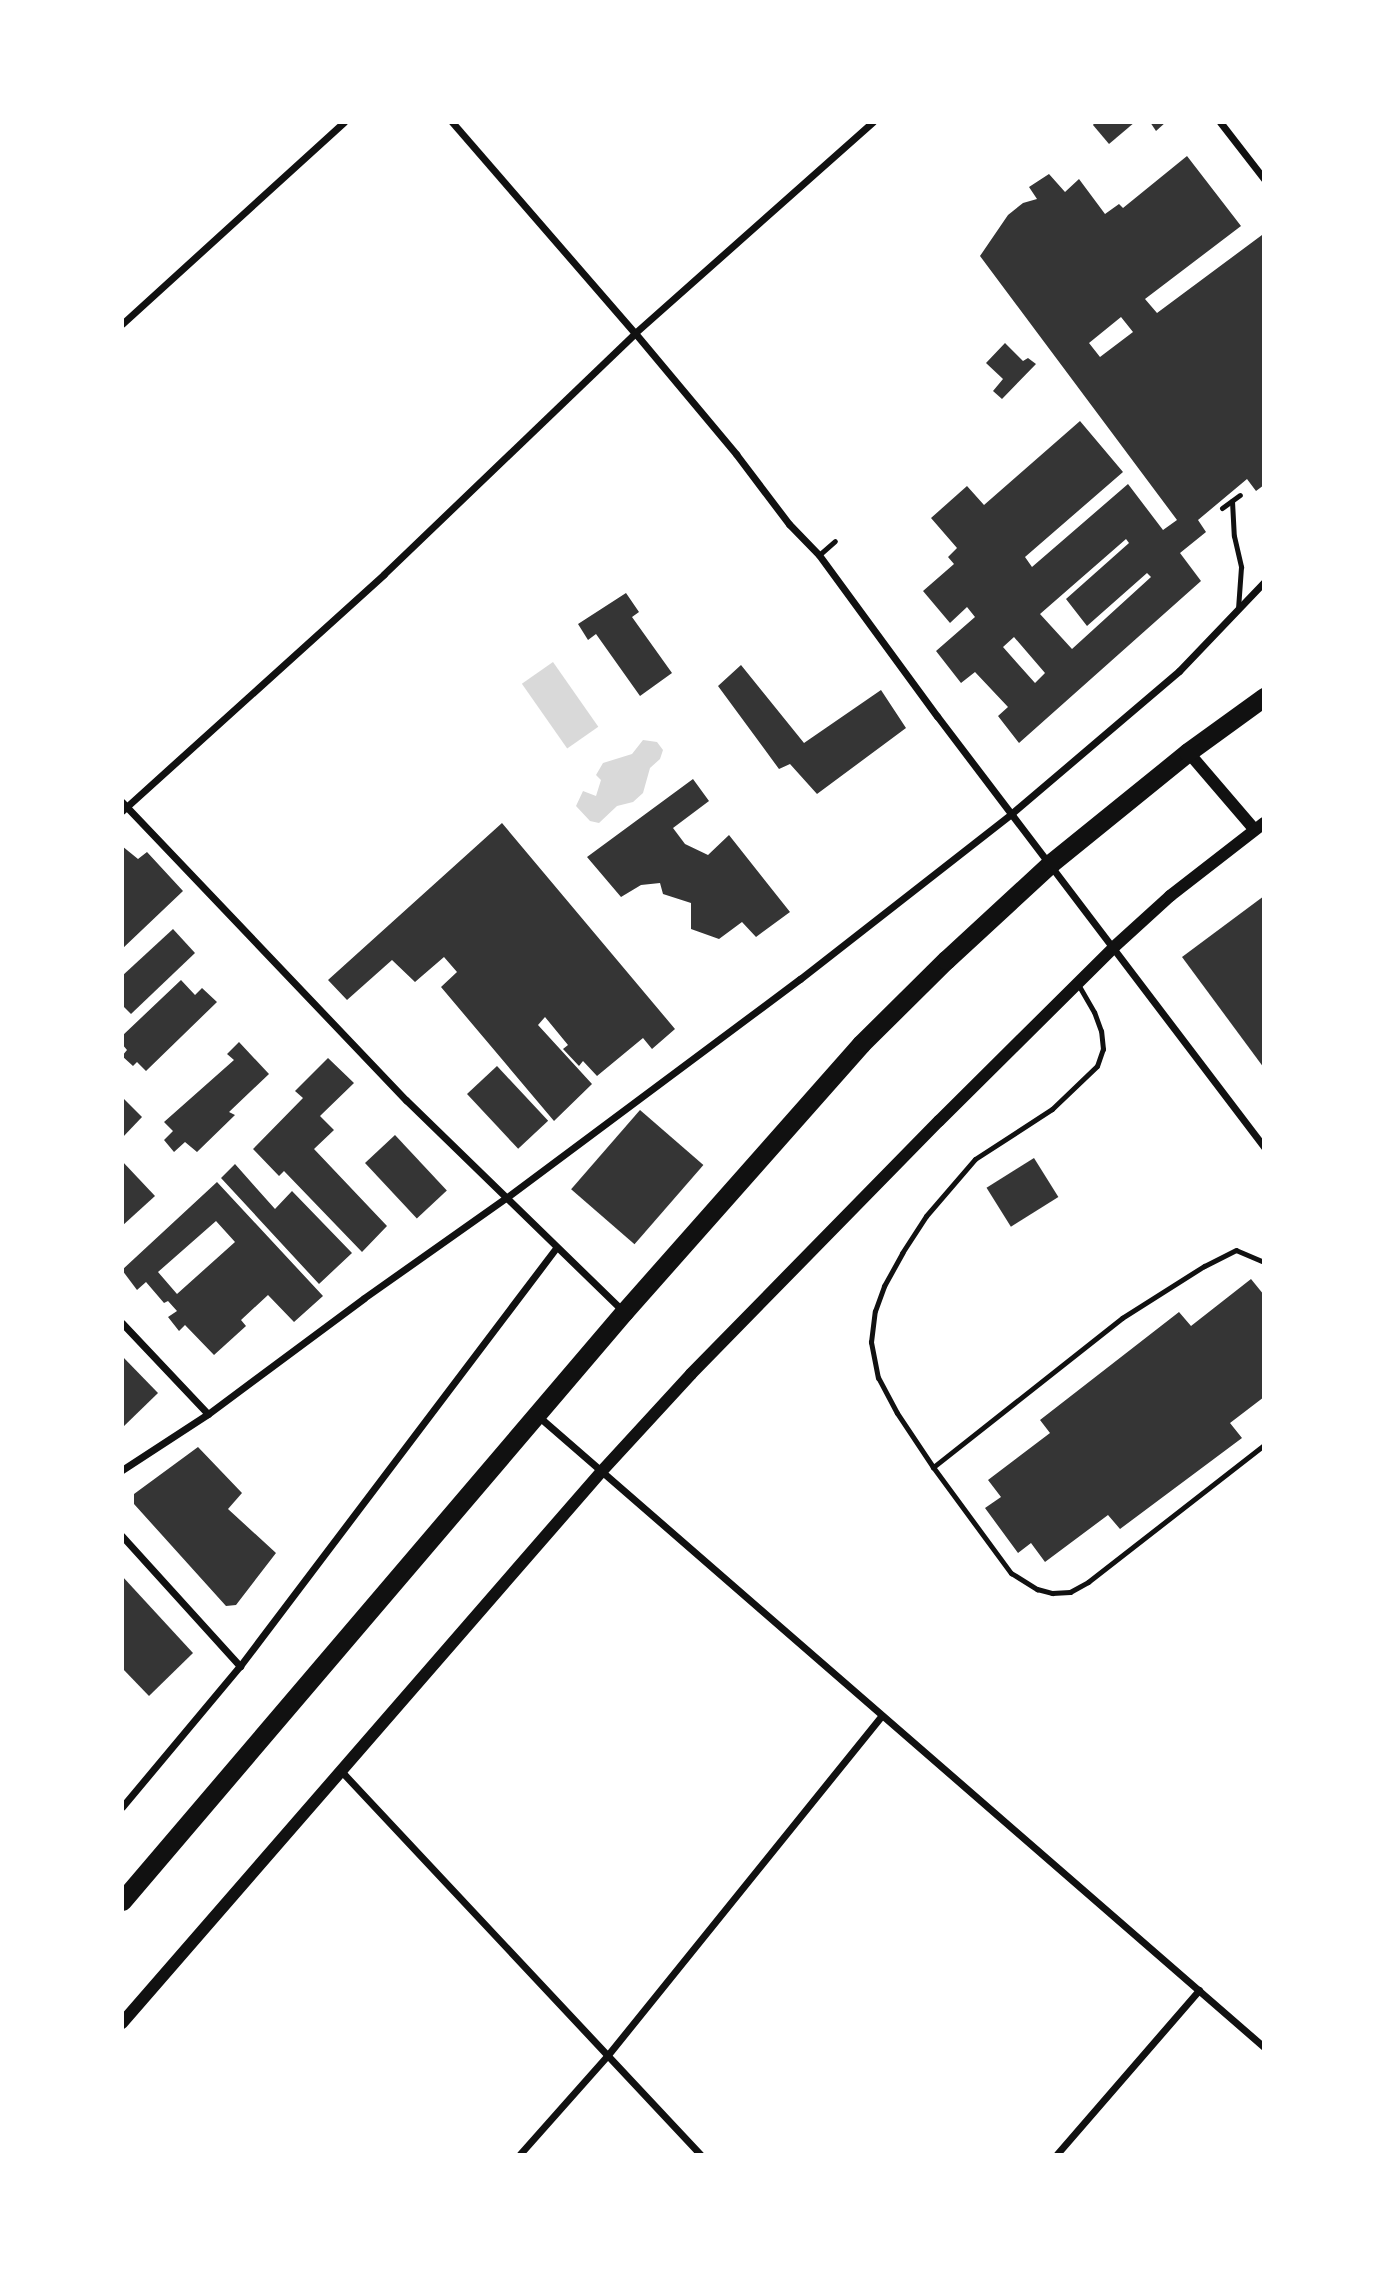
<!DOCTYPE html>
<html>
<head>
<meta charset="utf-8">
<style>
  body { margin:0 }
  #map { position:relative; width:1386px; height:2277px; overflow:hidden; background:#fff; font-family:Quicksand,sans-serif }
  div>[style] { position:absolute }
  .water>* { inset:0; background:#d9d9d9; transform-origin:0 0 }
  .building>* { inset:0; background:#353535; transform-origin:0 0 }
  .service>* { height:5px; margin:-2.5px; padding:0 2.5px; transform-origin:2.5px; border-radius:2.5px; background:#111 }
  .minor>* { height:7px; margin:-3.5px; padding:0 3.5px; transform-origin:3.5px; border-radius:3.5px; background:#111 }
  .tertiary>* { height:12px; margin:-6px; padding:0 6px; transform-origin:6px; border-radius:6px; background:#111 }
  .trunk>* { height:19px; margin:-9.5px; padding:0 9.5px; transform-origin:9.5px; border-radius:9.5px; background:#111 }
  span { translate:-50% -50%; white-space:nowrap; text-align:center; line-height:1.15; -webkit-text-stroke:7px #fff; paint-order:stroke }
  .frame { position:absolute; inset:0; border:124px solid #fff; pointer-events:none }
</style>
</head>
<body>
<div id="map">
  <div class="water">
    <div style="left:553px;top:662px;width:79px;height:38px;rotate:55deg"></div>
    <div style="clip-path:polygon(643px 740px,657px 742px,663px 750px,660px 759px,650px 768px,643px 793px,633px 802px,617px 806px,599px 823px,590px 821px,576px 806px,583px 791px,596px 796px,601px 780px,596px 775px,603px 763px,632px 754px)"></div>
  </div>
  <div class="building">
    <div style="clip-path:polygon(1095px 122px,1135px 122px,1109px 144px,1093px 125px)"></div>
    <div style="clip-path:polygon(1150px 122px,1166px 122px,1156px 131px)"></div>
    <div style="clip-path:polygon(evenodd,1187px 156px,1241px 226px,1145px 299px,1157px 313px,1262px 235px,1264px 237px,1264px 485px,1256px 491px,1247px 479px,1198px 520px,1206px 532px,1180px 553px,1201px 581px,1019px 743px,998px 716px,1008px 707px,975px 672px,961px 683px,936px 651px,975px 617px,967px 607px,950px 623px,923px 591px,954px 564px,948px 557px,957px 548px,931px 518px,967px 486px,984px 505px,1080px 421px,1123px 472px,1025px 557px,1032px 567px,1128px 484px,1163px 530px,1177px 520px,980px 256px,1008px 215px,1023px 203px,1037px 199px,1029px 187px,1049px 174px,1065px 192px,1079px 179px,1105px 214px,1119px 204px,1123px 208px,1187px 156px,1121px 317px,1133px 332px,1100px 357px,1089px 343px,1121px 317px,1187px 156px,1126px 539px,1129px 543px,1066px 599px,1087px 626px,1147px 573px,1151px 577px,1072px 649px,1040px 614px,1126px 539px,1187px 156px,1014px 637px,1045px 673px,1035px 683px,1003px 647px,1014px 637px)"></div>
    <div style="clip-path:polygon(1005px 343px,1023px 361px,1028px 358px,1036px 364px,1002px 399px,993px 391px,1003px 379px,986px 363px)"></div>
    <div style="clip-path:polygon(626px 593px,639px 612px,632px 617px,672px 673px,640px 696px,596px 634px,588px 640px,578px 624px)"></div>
    <div style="clip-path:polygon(741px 665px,804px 743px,881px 690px,906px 728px,817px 794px,790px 764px,779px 769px,718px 686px)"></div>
    <div style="clip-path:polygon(693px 779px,709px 801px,673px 828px,685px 844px,708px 855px,729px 835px,790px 912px,756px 937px,742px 922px,719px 939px,691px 929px,691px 903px,663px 894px,660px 883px,641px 885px,621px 897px,587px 857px)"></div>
    <div style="clip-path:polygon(502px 823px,675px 1029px,652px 1049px,643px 1038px,597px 1076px,583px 1061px,579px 1066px,563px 1049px,568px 1045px,545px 1017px,538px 1025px,592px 1084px,554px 1121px,441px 987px,457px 972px,444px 957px,415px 982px,392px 960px,347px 1000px,328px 980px)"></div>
    <div style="clip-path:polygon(122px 846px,138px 859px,147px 852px,183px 891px,122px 949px)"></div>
    <div style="clip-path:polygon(1264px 896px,1264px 1068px,1182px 957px)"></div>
    <div style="clip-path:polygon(173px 929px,195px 953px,131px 1014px,122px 1005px,122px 976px)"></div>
    <div style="clip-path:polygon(181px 980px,195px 995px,202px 988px,217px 1002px,146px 1071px,137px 1062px,133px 1066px,122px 1056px,127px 1050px,122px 1044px,122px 1036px)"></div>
    <div style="clip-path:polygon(239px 1042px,269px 1074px,229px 1112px,235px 1115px,197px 1152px,185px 1142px,174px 1152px,164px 1140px,173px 1131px,164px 1122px,234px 1060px,227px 1054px)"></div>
    <div style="clip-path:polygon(328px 1058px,354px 1083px,320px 1116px,334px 1130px,314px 1149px,387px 1226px,362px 1252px,284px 1171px,279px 1176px,253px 1149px,303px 1098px,295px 1091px)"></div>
    <div style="left:497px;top:1066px;width:75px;height:41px;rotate:47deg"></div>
    <div style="clip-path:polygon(122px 1097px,142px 1117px,122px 1138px)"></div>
    <div style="left:640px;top:1110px;width:84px;height:105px;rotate:41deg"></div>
    <div style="left:395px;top:1135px;width:76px;height:41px;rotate:47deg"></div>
    <div style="left:1034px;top:1158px;width:46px;height:56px;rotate:58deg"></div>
    <div style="clip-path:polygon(122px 1161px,155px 1196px,122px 1226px)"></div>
    <div style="clip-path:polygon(235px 1164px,275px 1209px,292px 1191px,352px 1253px,319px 1284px,221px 1178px)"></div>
    <div style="clip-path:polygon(evenodd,217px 1182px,323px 1296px,294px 1322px,268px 1295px,241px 1320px,246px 1326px,214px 1355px,185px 1325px,179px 1331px,168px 1317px,177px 1311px,168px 1301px,164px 1303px,146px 1282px,137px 1290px,122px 1270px,217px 1182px,216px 1221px,235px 1242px,177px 1294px,158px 1272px,216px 1221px)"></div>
    <div style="clip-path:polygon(1251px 1279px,1264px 1295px,1264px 1397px,1230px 1423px,1242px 1438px,1120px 1529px,1108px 1515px,1045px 1562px,1031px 1543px,1018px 1553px,985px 1508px,1001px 1497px,988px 1480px,1050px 1433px,1040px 1420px,1179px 1312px,1191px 1326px)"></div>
    <div style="clip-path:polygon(122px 1356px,158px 1393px,122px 1428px)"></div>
    <div style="clip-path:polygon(198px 1447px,242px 1493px,228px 1509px,276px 1553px,236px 1605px,226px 1606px,134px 1504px,134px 1494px)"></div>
    <div style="clip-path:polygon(122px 1576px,193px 1653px,149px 1696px,122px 1668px)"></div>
  </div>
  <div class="service">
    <div style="left:1232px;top:501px;width:35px;rotate:87deg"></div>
    <div style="left:1234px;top:536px;width:32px;rotate:77deg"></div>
    <div style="left:1241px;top:567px;width:42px;rotate:94.1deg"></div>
    <div style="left:1222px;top:508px;width:22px;rotate:-36deg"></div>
    <div style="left:819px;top:555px;width:21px;rotate:-41deg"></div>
    <div style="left:1264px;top:1262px;width:30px;rotate:-157deg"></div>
    <div style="left:1236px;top:1250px;width:36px;rotate:153deg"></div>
    <div style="left:1204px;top:1266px;width:97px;rotate:147.6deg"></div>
    <div style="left:1122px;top:1318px;width:241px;rotate:141.7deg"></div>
    <div style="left:933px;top:1467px;width:132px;rotate:53.7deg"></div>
    <div style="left:1011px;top:1573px;width:31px;rotate:32deg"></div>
    <div style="left:1037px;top:1589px;width:16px;rotate:15deg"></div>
    <div style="left:1052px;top:1593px;width:18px;rotate:-3deg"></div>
    <div style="left:1070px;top:1592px;width:21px;rotate:-29deg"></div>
    <div style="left:1088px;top:1582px;width:223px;rotate:-37.9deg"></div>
    <div style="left:933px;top:1467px;width:65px;rotate:-123.7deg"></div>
    <div style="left:897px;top:1413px;width:40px;rotate:-118deg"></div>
    <div style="left:878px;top:1378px;width:37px;rotate:-101deg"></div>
    <div style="left:871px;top:1342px;width:31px;rotate:-83deg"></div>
    <div style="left:875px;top:1311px;width:27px;rotate:-70deg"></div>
    <div style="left:884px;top:1286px;width:38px;rotate:-61deg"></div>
    <div style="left:902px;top:1253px;width:44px;rotate:-57deg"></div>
    <div style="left:926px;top:1216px;width:75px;rotate:-49.3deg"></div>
    <div style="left:975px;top:1159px;width:92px;rotate:-33deg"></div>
    <div style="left:1052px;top:1109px;width:62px;rotate:-43.7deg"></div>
    <div style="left:1097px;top:1066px;width:18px;rotate:-71deg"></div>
    <div style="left:1103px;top:1049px;width:18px;rotate:-96deg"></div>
    <div style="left:1101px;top:1031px;width:20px;rotate:-110deg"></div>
    <div style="left:1094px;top:1012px;width:32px;rotate:-120deg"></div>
  </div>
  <div class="minor">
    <div style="left:452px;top:122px;width:279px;rotate:49.1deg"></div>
    <div style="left:635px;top:333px;width:158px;rotate:50.1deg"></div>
    <div style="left:736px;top:454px;width:88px;rotate:52.9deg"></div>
    <div style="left:789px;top:524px;width:43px;rotate:45.9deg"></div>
    <div style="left:819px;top:555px;width:200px;rotate:53.8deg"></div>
    <div style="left:937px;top:716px;width:541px;rotate:52.81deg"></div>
    <div style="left:1220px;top:122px;width:72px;rotate:52.3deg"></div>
    <div style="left:122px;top:324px;width:300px;rotate:-42.3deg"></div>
    <div style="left:122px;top:802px;width:412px;rotate:46.4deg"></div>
    <div style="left:406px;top:1100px;width:303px;rotate:44.2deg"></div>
    <div style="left:122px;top:811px;width:353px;rotate:-42.1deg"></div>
    <div style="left:384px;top:574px;width:348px;rotate:-43.8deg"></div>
    <div style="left:635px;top:333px;width:318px;rotate:-41.6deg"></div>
    <div style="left:122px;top:1323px;width:125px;rotate:46.6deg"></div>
    <div style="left:538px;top:1416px;width:962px;rotate:41deg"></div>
    <div style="left:122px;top:1470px;width:103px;rotate:-33.1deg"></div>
    <div style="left:208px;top:1414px;width:194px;rotate:-36.6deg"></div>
    <div style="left:364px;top:1298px;width:174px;rotate:-35.2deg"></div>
    <div style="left:506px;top:1198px;width:367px;rotate:-36.7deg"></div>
    <div style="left:800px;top:979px;width:268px;rotate:-38deg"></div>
    <div style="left:1011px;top:814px;width:221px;rotate:-40.4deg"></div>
    <div style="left:1179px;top:671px;width:123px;rotate:-46.3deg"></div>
    <div style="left:122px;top:1536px;width:176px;rotate:47.8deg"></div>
    <div style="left:342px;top:1772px;width:524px;rotate:46.86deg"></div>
    <div style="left:122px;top:1807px;width:184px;rotate:-50.1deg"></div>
    <div style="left:240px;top:1666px;width:524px;rotate:-52.91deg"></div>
    <div style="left:520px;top:2154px;width:131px;rotate:-48.4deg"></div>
    <div style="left:607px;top:2056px;width:436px;rotate:-51.1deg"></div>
    <div style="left:1057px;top:2154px;width:217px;rotate:-49.1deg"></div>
  </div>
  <div class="tertiary">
    <div style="left:1188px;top:752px;width:101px;rotate:49.4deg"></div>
    <div style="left:122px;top:2023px;width:730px;rotate:-49deg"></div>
    <div style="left:601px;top:1472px;width:133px;rotate:-47.4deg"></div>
    <div style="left:691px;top:1374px;width:354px;rotate:-45.6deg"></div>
    <div style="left:939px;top:1121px;width:247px;rotate:-44.8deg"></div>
    <div style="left:1114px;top:947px;width:76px;rotate:-42.3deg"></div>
    <div style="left:1170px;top:896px;width:119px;rotate:-37.8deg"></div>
  </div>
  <div class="trunk">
    <div style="left:122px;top:1901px;width:774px;rotate:-49.56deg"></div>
    <div style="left:624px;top:1312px;width:358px;rotate:-48.5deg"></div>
    <div style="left:861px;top:1044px;width:120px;rotate:-44.7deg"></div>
    <div style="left:946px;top:960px;width:143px;rotate:-42.7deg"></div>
    <div style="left:1051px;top:863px;width:176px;rotate:-39deg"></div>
    <div style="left:1188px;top:752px;width:94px;rotate:-35.9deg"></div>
  </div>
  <div class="frame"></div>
</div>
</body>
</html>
